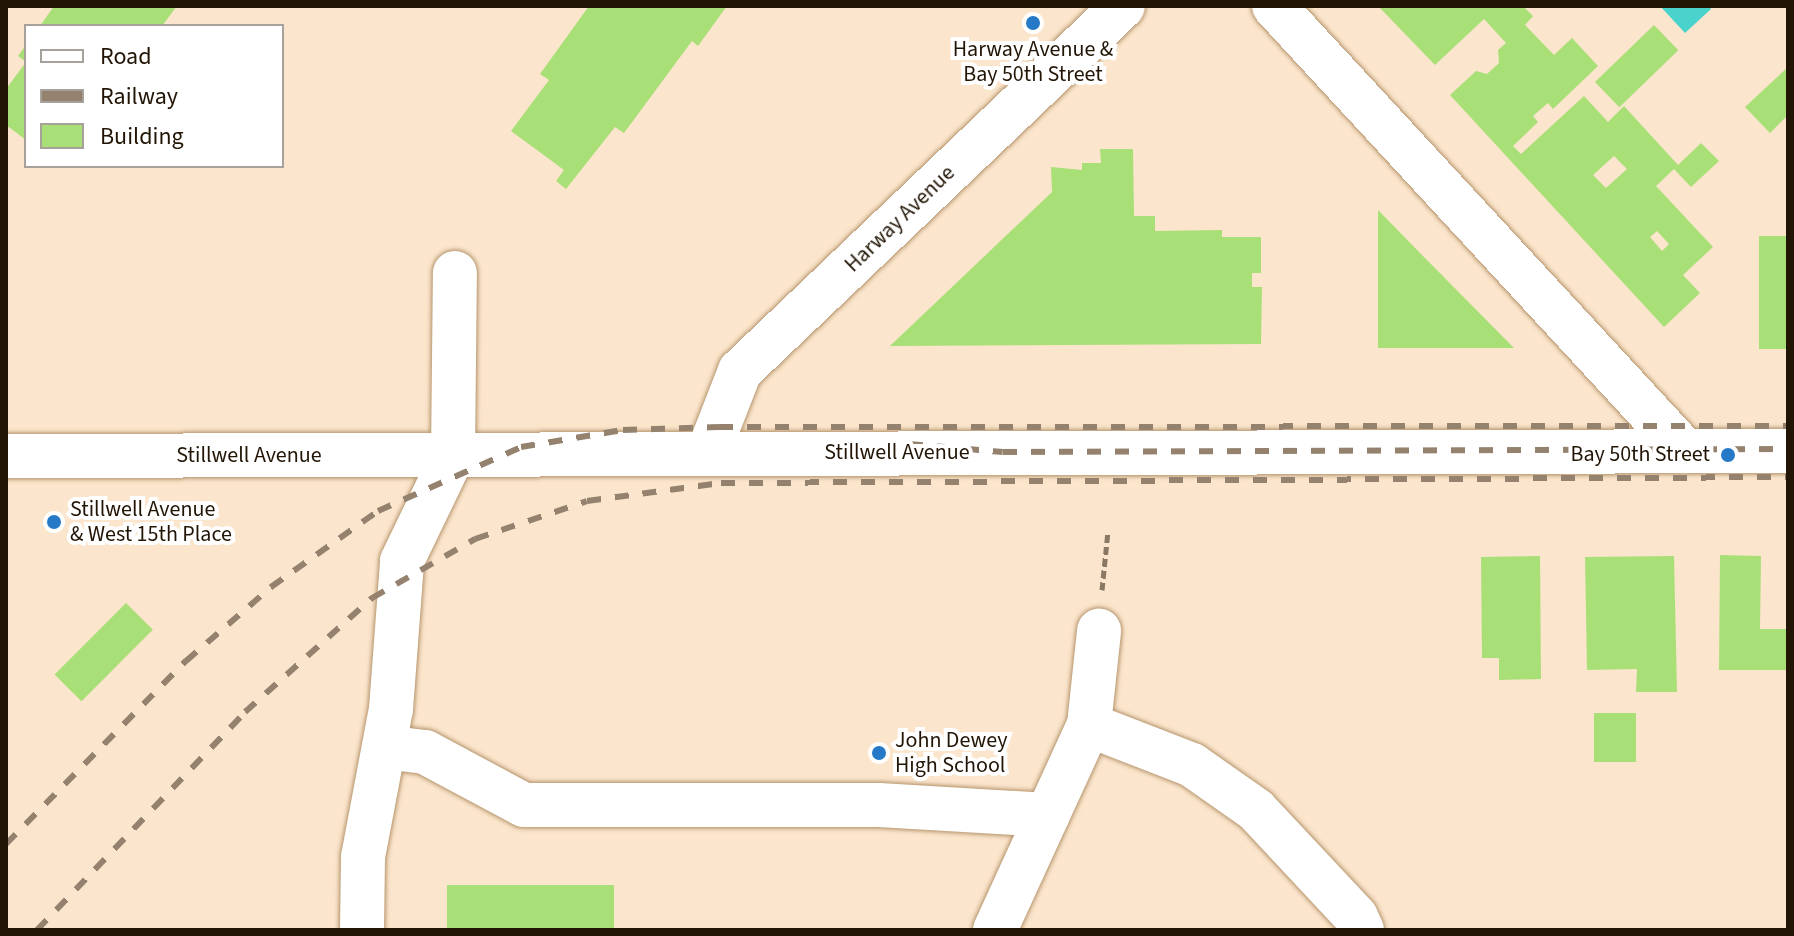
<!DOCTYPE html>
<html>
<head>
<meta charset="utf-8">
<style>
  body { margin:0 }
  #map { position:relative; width:1794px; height:936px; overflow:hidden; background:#fbe5cc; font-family:"Source Sans 3",sans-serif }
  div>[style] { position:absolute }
  .water>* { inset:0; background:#4ad2cd }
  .building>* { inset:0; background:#a9df77; transform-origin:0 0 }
  .path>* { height:5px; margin-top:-2.5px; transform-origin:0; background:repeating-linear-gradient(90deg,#897864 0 8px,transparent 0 12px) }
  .roads { filter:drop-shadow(0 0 2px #b6956d) drop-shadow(0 0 2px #b6956d) }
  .minor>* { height:44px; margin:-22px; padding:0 22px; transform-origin:22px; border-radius:22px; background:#fff }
  .major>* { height:44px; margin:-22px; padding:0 22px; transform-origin:22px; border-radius:22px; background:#fff }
  .rail>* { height:6px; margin-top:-3px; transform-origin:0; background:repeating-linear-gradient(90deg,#94826e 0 14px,transparent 0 28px) }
  .dots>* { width:22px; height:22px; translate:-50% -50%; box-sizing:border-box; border:4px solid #fff; border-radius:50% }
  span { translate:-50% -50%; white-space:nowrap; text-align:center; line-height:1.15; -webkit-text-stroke:8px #fff; paint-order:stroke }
  .poi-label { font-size:22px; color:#221506 }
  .right { translate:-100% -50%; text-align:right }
  .left { translate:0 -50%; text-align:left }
  .street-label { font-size:22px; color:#221506 }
  .frame { position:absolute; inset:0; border:8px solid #221506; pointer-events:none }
  .legend { position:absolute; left:24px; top:24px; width:260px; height:144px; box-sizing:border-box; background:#fff; border:2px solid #a7a19b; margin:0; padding:10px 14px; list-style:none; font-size:24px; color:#221506 }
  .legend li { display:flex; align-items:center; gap:16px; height:40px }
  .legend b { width:40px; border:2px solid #a7a19b }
</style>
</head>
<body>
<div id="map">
  <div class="water">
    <div style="clip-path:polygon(1660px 6px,1708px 6px,1711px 9px,1685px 33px)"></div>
  </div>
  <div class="building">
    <div style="clip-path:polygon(54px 6px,177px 6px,162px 26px,40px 26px)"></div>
    <div style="clip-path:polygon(589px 6px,727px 6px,698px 46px,692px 41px,624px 133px,615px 127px,566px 189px,556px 181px,564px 170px,511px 131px,549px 80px,540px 74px)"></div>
    <div style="clip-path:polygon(evenodd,1378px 6px,1523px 6px,1533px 16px,1525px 25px,1554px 55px,1572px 38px,1598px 66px,1553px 109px,1548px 103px,1533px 116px,1538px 122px,1513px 146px,1521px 154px,1584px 96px,1608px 122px,1624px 106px,1678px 165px,1701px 143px,1719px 161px,1691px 187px,1674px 169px,1656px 186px,1713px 247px,1683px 275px,1700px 293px,1664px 327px,1450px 95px,1476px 71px,1487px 74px,1499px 63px,1498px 50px,1506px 43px,1484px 19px,1435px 65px,1378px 6px,1614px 156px,1627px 169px,1606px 188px,1593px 175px,1614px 156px,1378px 6px,1657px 231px,1669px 244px,1662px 251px,1650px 237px,1657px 231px)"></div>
    <div style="left:1654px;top:25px;width:35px;height:82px;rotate:46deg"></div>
    <div style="clip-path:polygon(26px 45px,26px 62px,18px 56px)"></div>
    <div style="clip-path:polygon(26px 62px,26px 140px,6px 125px,6px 89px)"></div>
    <div style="clip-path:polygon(1788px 67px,1788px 115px,1770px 133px,1745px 107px)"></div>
    <div style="clip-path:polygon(1100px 149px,1133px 149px,1134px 216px,1155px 216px,1155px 231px,1222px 230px,1222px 237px,1261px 237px,1261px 273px,1252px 273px,1252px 287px,1262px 287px,1261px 344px,890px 346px,1052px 192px,1051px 167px,1082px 170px,1082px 163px,1101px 163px)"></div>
    <div style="clip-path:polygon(1378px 210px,1420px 253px,1514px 348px,1378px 348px)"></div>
    <div style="left:1759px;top:236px;width:29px;height:113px"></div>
    <div style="clip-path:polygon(1720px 555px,1761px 556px,1760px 629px,1788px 629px,1788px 670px,1719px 670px)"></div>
    <div style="clip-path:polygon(1540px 556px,1541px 679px,1499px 680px,1499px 658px,1482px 658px,1481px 557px)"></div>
    <div style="clip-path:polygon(1674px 556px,1677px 692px,1636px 692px,1637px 669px,1587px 670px,1585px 557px)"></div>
    <div style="left:126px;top:603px;width:38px;height:101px;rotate:45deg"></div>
    <div style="left:1594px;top:713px;width:42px;height:49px"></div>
    <div style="left:614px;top:885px;width:45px;height:167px;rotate:90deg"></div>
  </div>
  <div class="path">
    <div style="left:1102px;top:590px;width:59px;rotate:-84.2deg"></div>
  </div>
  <div class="roads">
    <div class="minor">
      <div style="left:1274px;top:6px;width:606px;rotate:47.27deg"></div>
      <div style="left:708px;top:453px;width:88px;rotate:-68.7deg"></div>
      <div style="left:740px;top:371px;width:529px;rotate:-43.62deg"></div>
      <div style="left:1089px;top:725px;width:110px;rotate:21.2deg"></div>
      <div style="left:1192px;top:765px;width:78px;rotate:35.1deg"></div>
      <div style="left:1256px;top:810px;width:146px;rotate:46.9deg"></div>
      <div style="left:1356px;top:917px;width:14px;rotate:65deg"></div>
      <div style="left:384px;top:747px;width:41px;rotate:7deg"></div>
      <div style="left:425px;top:752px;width:112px;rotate:28.2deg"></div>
      <div style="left:524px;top:805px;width:355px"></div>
      <div style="left:879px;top:805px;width:169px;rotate:3.4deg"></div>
      <div style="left:362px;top:930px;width:73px;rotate:-89.2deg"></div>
      <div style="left:363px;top:857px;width:151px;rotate:-79.3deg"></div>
      <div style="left:391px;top:709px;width:148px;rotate:-85.7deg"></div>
      <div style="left:402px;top:561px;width:118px;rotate:-64.3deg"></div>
      <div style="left:453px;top:455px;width:182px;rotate:-89.4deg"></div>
      <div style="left:995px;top:930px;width:226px;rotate:-65.4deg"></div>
      <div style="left:1089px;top:725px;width:95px;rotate:-83.9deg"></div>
    </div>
    <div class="major">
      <div style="left:6px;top:456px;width:1782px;rotate:-0.16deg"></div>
    </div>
  </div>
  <div class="rail">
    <div style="left:909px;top:444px;width:94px;rotate:4.9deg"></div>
    <div style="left:1003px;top:452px;width:785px;rotate:-0.22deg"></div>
    <div style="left:6px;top:844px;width:257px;rotate:-45.5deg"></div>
    <div style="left:186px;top:661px;width:113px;rotate:-41deg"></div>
    <div style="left:271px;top:587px;width:131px;rotate:-35.4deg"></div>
    <div style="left:378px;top:511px;width:157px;rotate:-24.1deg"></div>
    <div style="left:521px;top:447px;width:103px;rotate:-9.5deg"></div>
    <div style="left:623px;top:430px;width:96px;rotate:-1.8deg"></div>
    <div style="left:719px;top:427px;width:1069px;rotate:-0.05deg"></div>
    <div style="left:37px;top:930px;width:301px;rotate:-46.3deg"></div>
    <div style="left:245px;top:712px;width:171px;rotate:-41.9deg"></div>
    <div style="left:372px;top:598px;width:119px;rotate:-29.8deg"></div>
    <div style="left:475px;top:539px;width:118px;rotate:-18.7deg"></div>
    <div style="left:587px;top:501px;width:135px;rotate:-7.7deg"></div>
    <div style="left:721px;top:483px;width:1067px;rotate:-0.32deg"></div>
  </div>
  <div class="dots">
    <div style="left:1033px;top:23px;background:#2679c7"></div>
    <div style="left:1728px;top:455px;background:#2679c7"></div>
    <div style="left:54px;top:522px;background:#2679c7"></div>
    <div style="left:879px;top:753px;background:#2679c7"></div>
  </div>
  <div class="poi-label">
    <span style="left:1033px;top:62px">Harway Avenue &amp;<br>Bay 50th Street</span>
    <span class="right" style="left:1710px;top:455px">Bay 50th Street</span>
    <span class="left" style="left:70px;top:522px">Stillwell Avenue<br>&amp; West 15th Place</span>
    <span class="left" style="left:895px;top:753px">John Dewey<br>High School</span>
  </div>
  <div class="street-label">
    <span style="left:900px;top:219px;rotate:-44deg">Harway Avenue</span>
    <span style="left:897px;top:453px">Stillwell Avenue</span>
    <span style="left:249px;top:456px">Stillwell Avenue</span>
  </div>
  <div class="frame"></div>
  <ul class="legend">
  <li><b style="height:10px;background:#fff"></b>Road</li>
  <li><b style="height:10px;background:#94826e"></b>Railway</li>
  <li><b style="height:22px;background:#a9df77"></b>Building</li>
  </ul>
</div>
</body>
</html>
